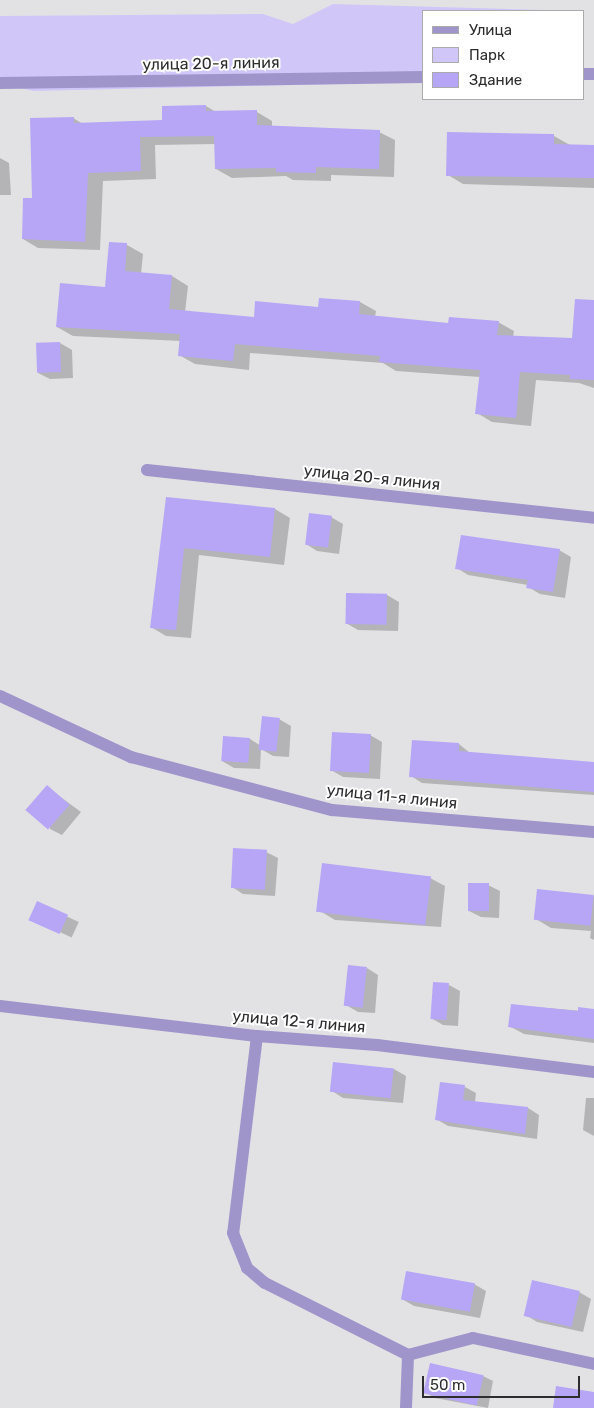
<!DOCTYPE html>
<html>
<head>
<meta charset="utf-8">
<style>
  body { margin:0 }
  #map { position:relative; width:594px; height:1408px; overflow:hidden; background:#e2e2e5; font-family:Rubik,sans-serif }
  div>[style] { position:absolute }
  .green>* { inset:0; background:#d0c7f8 }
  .shadow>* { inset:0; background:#0003; transform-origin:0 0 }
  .building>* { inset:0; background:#b7a6f6; transform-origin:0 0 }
  .minor>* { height:12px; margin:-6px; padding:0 6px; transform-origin:6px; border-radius:6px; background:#a095cb }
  span { translate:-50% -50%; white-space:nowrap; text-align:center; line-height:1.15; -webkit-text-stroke:4px #fff; paint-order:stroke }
  .street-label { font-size:16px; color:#2d2c2e }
  .legend { position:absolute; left:422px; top:10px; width:162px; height:90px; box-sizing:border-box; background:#fff; border:1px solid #ababab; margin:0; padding:6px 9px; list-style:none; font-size:15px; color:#2d2c2e }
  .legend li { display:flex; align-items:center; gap:10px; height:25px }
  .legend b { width:25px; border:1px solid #ababab }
  .scale { position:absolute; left:422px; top:1376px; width:158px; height:22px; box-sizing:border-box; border:2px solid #2d2c2e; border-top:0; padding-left:6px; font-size:15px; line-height:18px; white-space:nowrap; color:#2d2c2e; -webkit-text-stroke:4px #fff; paint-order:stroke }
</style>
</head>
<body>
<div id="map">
  <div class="green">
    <div style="clip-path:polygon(333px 4px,578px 11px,423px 11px,423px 82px,34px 91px,0 84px,0 16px,263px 14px,293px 24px)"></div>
  </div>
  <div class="shadow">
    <div style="clip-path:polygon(206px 106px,216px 112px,257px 112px,272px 121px,272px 127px,379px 132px,395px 140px,394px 177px,331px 175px,331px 181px,293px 180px,286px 176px,232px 178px,216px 169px,216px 144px,155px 145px,156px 179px,103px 181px,100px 250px,38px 248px,23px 239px,33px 199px,73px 118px,83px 124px,163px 122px)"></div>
    <div style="clip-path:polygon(554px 136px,570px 145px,594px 146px,594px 188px,463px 184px,448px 175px)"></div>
    <div style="clip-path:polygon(0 158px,9px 163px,11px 195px,0 195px)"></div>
    <div style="clip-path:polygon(110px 243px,127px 245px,143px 254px,141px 274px,172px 276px,188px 286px,185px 312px,255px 319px,319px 308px,320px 299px,360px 302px,376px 311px,375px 317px,449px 324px,498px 322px,514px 331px,513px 337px,574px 340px,594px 301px,594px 388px,579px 383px,536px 380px,531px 426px,492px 422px,477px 413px,480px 377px,396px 371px,383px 363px,250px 353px,249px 370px,195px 364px,179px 355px,181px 341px,73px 336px,57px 327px,106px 288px)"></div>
    <div style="clip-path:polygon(60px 343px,72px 350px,73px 378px,50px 379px,38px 373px)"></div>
    <div style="clip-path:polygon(167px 498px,275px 509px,290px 518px,284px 565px,199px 555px,191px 638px,166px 636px,151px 627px)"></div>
    <div style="clip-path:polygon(331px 517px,343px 524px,339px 554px,317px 551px,306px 544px)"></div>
    <div style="clip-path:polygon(559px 550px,571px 557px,565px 598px,540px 594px,528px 587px,528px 585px,468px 575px,457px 568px)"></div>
    <div style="clip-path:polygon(387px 595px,399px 602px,398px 631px,358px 630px,346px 623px)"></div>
    <div style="clip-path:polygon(279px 719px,291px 726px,289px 757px,273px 756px,261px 749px,260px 769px,234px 768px,222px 761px,250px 739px,261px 746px)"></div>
    <div style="clip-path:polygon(370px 735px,382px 742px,380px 779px,343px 777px,331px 770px)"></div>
    <div style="clip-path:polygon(459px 744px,470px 753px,594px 763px,594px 795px,422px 783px,411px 776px)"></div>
    <div style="clip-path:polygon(47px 787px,81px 812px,62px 835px,50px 829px)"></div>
    <div style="clip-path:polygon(266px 852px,278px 858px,275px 896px,243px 894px,232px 887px)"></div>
    <div style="clip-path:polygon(430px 878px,445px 886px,441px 927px,335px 920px,320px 911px)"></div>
    <div style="clip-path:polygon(488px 885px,500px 891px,499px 918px,481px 917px,469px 911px)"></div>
    <div style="clip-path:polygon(594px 896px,594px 940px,590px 938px,591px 931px,551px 928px,536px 919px)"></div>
    <div style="left:38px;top:903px;width:45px;height:17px;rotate:25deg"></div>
    <div style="clip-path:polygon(367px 968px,378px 975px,375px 1013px,358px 1012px,346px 1005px)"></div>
    <div style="clip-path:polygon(449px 985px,460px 991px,458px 1026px,443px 1025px,431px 1018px)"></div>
    <div style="clip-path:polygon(512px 1005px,594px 1012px,594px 1043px,524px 1034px,509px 1026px)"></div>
    <div style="clip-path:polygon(334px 1064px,394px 1069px,406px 1076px,403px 1103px,343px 1098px,332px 1091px)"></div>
    <div style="clip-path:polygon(465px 1087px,476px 1093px,475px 1102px,528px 1108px,539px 1115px,537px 1139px,448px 1126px,436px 1119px)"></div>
    <div style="clip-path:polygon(586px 1098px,594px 1098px,594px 1136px,583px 1130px)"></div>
    <div style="clip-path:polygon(474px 1284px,486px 1291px,480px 1318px,414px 1306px,402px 1299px)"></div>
    <div style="clip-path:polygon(579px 1292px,591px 1299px,583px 1332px,537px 1322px,526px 1315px)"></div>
    <div style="clip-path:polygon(483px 1376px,493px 1381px,488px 1408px,435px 1398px,425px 1392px)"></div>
  </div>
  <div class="building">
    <div style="clip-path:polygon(206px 105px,206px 111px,257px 110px,257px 125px,380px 130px,379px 169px,316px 167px,316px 173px,276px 172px,276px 168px,215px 169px,214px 136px,140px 137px,141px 171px,88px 173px,85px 242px,22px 239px,23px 198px,32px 198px,30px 118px,74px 117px,74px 123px,162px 120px,162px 106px)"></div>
    <div style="clip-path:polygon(447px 132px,554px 134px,554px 144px,594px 145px,594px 178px,446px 176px)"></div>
    <div style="clip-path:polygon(109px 242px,127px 243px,125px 271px,172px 275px,169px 309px,254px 317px,255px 301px,318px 307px,319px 298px,360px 301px,359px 314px,448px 323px,449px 317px,499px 321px,497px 335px,572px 338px,575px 299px,594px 300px,594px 380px,570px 379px,570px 375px,520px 372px,516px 418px,475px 414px,480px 370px,379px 362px,380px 356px,235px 344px,233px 361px,178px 356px,180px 334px,56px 327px,60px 283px,105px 287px)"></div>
    <div style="left:60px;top:342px;width:30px;height:24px;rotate:88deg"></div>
    <div style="clip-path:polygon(166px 497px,275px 508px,270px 557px,184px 548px,176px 630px,150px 628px)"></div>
    <div style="left:309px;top:513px;width:23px;height:32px;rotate:7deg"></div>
    <div style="clip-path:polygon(461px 535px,560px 549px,553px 592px,526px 588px,528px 580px,455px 569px)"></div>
    <div style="left:346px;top:593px;width:41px;height:31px;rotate:1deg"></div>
    <div style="left:262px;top:716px;width:18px;height:34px;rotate:6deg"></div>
    <div style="left:332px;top:732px;width:39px;height:39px;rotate:3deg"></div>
    <div style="left:223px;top:736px;width:27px;height:25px;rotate:4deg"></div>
    <div style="clip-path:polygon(412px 740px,459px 743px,459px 751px,594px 762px,594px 792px,409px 777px)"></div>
    <div style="left:47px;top:785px;width:30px;height:33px;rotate:41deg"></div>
    <div style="left:233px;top:848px;width:34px;height:40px;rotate:3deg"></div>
    <div style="left:322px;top:863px;width:110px;height:49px;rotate:7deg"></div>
    <div style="left:468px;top:883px;width:21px;height:28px"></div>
    <div style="left:537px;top:889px;width:57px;height:31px;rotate:6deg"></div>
    <div style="left:37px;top:901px;width:34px;height:21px;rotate:24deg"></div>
    <div style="left:348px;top:965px;width:19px;height:41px;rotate:6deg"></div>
    <div style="left:433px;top:982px;width:16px;height:37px;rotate:4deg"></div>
    <div style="clip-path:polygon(511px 1004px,578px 1011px,578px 1007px,594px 1009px,594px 1039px,508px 1027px)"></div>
    <div style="left:333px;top:1062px;width:61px;height:30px;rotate:6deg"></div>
    <div style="clip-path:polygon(440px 1082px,465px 1085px,463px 1100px,528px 1107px,525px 1134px,435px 1120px)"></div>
    <div style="left:406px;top:1271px;width:70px;height:29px;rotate:10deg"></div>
    <div style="left:532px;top:1280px;width:49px;height:37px;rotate:13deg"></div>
    <div style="left:430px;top:1363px;width:55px;height:31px;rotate:13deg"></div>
    <div style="clip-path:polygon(556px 1386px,594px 1392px,594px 1408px,553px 1408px)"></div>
  </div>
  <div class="minor">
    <div style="left:583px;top:74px;width:11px"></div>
    <div style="left:0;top:83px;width:423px;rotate:-0.8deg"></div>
    <div style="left:147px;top:470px;width:450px;rotate:6.1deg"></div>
    <div style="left:0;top:696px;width:145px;rotate:25deg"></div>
    <div style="left:131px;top:757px;width:208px;rotate:14.8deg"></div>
    <div style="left:332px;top:810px;width:263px;rotate:4.8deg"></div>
    <div style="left:0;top:1006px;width:259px;rotate:6.7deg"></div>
    <div style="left:257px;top:1036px;width:120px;rotate:4.3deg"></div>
    <div style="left:377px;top:1045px;width:219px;rotate:7.1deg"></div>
    <div style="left:257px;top:1036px;width:198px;rotate:96.9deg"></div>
    <div style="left:233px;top:1233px;width:38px;rotate:68deg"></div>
    <div style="left:247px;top:1268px;width:23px;rotate:40deg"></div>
    <div style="left:265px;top:1283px;width:160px;rotate:26.7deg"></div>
    <div style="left:406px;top:1408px;width:53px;rotate:-87.8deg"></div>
    <div style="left:408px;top:1355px;width:67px;rotate:-14.7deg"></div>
    <div style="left:473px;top:1338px;width:124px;rotate:12.1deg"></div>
  </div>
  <div class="street-label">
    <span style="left:211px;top:64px;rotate:-1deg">улица 20-я линия</span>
    <span style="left:372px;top:478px;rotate:6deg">улица 20-я линия</span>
    <span style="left:392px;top:797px;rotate:6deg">улица 11-я линия</span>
    <span style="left:299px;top:1022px;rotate:5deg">улица 12-я линия</span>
  </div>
  <ul class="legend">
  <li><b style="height:6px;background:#a095cb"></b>Улица</li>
  <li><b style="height:14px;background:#d0c7f8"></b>Парк</li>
  <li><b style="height:14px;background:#b7a6f6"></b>Здание</li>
  </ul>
  <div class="scale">50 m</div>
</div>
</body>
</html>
